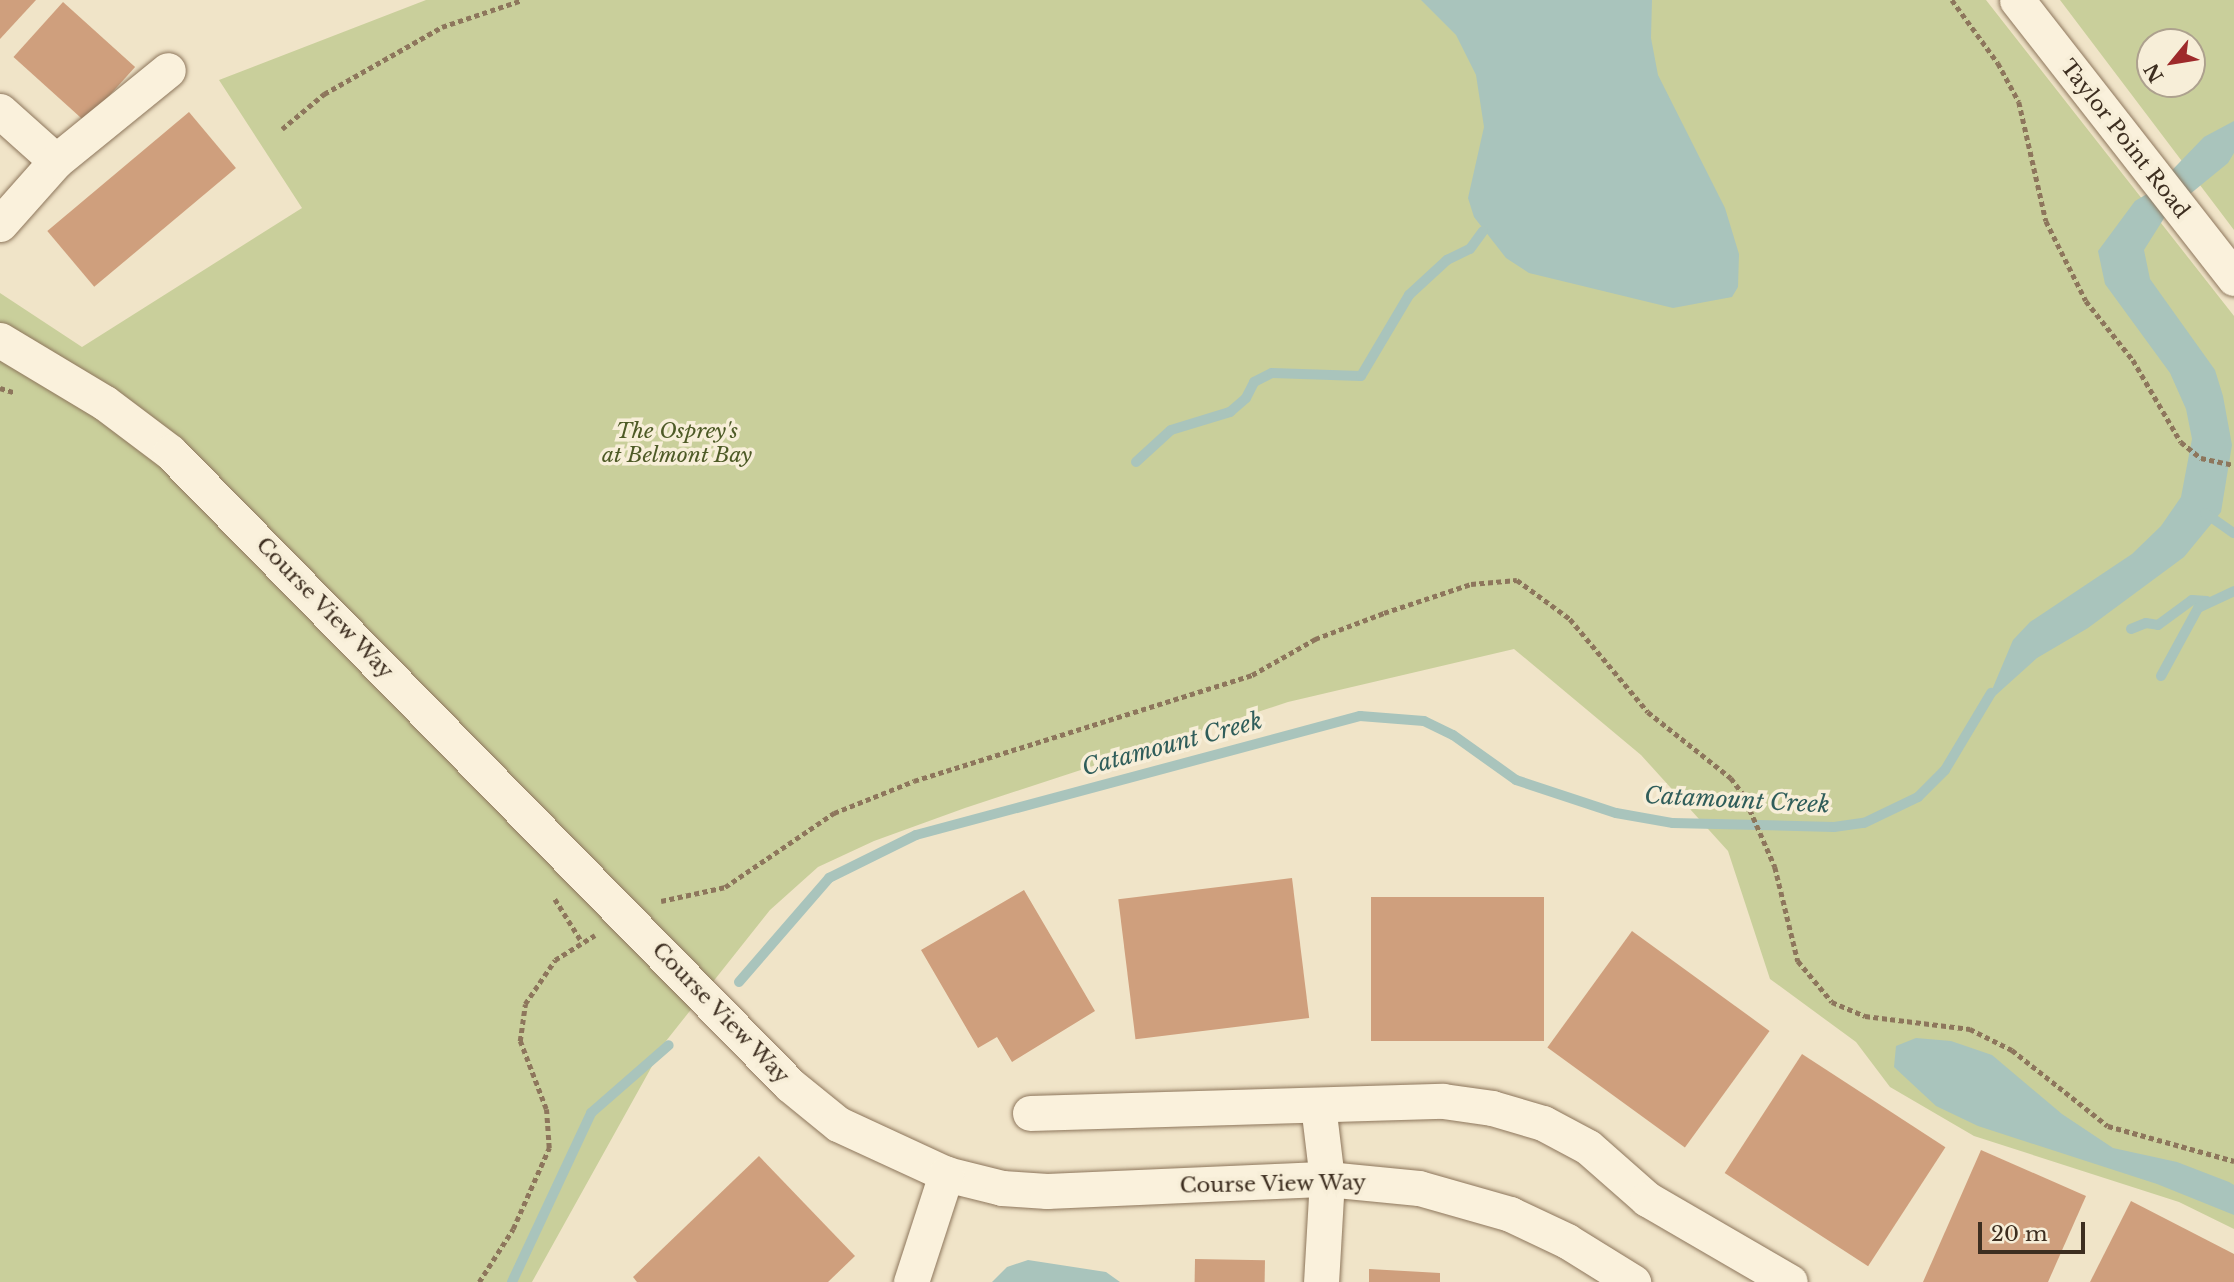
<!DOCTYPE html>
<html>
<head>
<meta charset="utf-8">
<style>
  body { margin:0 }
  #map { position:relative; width:2234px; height:1282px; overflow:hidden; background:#f0e4c8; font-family:"Libre Baskerville",serif }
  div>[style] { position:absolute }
  .green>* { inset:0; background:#c9cf9b }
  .water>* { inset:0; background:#a9c4bc }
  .stream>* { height:10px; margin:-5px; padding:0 5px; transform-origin:5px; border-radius:5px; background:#a9c4bc }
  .building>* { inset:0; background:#cf9f7d; transform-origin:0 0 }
  .path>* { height:4.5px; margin-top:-2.25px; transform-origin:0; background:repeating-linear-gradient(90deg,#8d765c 0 5px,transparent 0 8.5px) }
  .roads { filter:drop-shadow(0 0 2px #8d765c) drop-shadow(0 0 2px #8d765c) }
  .minor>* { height:35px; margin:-17.5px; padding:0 17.5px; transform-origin:17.5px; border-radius:17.5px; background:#faf1dc }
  span { translate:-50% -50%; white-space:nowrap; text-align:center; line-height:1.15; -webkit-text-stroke:7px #f7eed8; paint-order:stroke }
  .street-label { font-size:21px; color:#3d2e20 }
  .park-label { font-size:21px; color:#4d5a26; font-style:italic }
  .water-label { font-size:23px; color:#2f5d5a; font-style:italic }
  .north { position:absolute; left:2136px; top:28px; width:70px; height:70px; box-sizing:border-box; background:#f7eed8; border:2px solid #ada18e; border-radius:50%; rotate:240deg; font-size:19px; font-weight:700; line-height:28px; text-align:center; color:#3d2e20 }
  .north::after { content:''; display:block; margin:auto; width:24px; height:32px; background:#9e2a2b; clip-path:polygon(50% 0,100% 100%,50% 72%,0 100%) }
  .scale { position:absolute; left:1978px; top:1222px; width:107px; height:32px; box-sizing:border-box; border:4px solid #3d2e20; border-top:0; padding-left:9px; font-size:21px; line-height:24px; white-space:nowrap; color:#3d2e20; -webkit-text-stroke:5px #f7eed8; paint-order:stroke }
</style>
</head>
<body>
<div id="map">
  <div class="green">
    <div style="clip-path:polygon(426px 0,1986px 0,2234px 316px,2234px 1229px,2179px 1202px,1974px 1136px,1890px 1087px,1856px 1042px,1770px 979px,1728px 851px,1641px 755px,1514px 649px,1288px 702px,965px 808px,874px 841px,818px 867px,770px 910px,666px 1041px,532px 1282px,0 1282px,0 293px,82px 347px,302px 208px,219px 80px)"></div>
    <div style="clip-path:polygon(evenodd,2060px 0,2234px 0,2234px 230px,2060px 0,2150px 42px,2192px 42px,2192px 84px,2150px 84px,2150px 42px)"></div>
  </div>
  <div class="water">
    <div style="clip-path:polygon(1421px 0,1652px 0,1651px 38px,1658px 75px,1725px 208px,1739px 254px,1738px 287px,1732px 297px,1673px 308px,1529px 273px,1506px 258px,1474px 217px,1468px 198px,1484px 127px,1476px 75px,1456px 35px)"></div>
    <div style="clip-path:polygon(2234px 121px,2234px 153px,2228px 163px,2168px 212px,2144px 250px,2150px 279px,2215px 370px,2223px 396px,2232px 445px,2221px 512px,2184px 557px,2088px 628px,2037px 658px,1986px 704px,2013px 640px,2030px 622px,2132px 554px,2161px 526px,2181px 497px,2192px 439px,2186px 409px,2170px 373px,2105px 284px,2098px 251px,2135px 201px,2152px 191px,2204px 137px)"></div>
    <div style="clip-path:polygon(1916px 1038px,1951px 1041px,1992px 1055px,2062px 1114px,2113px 1148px,2177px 1162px,2229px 1182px,2234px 1185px,2234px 1215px,2157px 1184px,1978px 1126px,1936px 1106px,1894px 1067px,1896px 1046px)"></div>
    <div style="clip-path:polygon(1028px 1260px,1106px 1272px,1120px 1282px,992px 1282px,1007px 1267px)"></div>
  </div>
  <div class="stream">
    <div style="left:1136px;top:462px;width:47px;rotate:-42.4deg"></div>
    <div style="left:1171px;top:430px;width:62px;rotate:-17deg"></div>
    <div style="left:1230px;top:412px;width:21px;rotate:-41deg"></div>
    <div style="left:1246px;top:398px;width:18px;rotate:-63deg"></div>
    <div style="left:1254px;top:382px;width:20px;rotate:-27deg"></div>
    <div style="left:1272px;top:373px;width:89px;rotate:1.9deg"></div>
    <div style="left:1361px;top:376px;width:94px;rotate:-59.3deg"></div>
    <div style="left:1409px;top:295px;width:52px;rotate:-42.6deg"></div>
    <div style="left:1447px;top:260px;width:25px;rotate:-26deg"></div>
    <div style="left:1470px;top:249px;width:22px;rotate:-54deg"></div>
    <div style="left:2205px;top:513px;width:35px;rotate:35deg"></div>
    <div style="left:2131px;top:629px;width:16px;rotate:-22deg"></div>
    <div style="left:2146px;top:623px;width:12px;rotate:9deg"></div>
    <div style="left:2158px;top:625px;width:42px;rotate:-36.3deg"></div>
    <div style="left:2192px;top:600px;width:15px;rotate:4deg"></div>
    <div style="left:2161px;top:676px;width:77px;rotate:-61.4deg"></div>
    <div style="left:2198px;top:608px;width:40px;rotate:-25deg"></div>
    <div style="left:739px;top:982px;width:138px;rotate:-49.1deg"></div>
    <div style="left:829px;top:878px;width:97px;rotate:-26.3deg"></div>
    <div style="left:916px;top:835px;width:460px;rotate:-15deg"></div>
    <div style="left:1360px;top:716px;width:64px;rotate:4.5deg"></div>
    <div style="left:1424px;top:721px;width:32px;rotate:26deg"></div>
    <div style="left:1453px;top:735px;width:77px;rotate:35.5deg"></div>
    <div style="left:1516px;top:780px;width:105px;rotate:18.3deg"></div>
    <div style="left:1616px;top:813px;width:58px;rotate:10deg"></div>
    <div style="left:1673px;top:823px;width:161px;rotate:1.4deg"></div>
    <div style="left:1834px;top:827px;width:30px;rotate:-8deg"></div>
    <div style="left:1864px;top:823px;width:60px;rotate:-25.7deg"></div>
    <div style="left:1918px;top:797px;width:38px;rotate:-45deg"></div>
    <div style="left:1945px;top:770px;width:90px;rotate:-59.1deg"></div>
    <div style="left:512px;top:1282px;width:187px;rotate:-64.9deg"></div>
    <div style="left:591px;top:1113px;width:103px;rotate:-41.1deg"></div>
  </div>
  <div class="building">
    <div style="clip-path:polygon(0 0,36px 0,0 39px)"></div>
    <div style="left:63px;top:2px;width:97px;height:74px;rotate:42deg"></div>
    <div style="left:189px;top:112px;width:73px;height:185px;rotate:50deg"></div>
    <div style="left:1292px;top:878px;width:141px;height:175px;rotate:83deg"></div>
    <div style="clip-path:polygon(1024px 890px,1095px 1011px,1012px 1062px,997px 1037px,978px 1048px,921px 950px)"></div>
    <div style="left:1544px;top:897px;width:144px;height:173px;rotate:90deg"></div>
    <div style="left:1632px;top:931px;width:170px;height:144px;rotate:36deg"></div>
    <div style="left:1802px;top:1054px;width:171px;height:142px;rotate:33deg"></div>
    <div style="clip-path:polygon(1981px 1150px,2086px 1196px,2048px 1282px,1923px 1282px)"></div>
    <div style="clip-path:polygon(759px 1156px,855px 1256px,828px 1282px,637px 1282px,633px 1277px)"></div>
    <div style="clip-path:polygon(2131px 1201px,2234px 1254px,2234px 1282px,2090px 1282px)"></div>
    <div style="left:1195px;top:1259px;width:70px;height:23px;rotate:1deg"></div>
    <div style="clip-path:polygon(1369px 1269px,1440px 1273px,1440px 1282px,1369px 1282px)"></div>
  </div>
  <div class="path">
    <div style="left:1952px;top:0;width:78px;rotate:53.9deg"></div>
    <div style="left:1998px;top:63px;width:44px;rotate:61.7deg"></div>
    <div style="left:2019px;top:102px;width:122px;rotate:77.2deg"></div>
    <div style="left:2046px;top:221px;width:89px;rotate:63.4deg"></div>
    <div style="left:2086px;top:301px;width:75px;rotate:51.5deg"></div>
    <div style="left:2133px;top:360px;width:95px;rotate:59.7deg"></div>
    <div style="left:2181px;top:442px;width:26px;rotate:39deg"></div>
    <div style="left:2201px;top:458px;width:34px;rotate:12deg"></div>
    <div style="left:282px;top:129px;width:55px;rotate:-39.8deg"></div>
    <div style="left:324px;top:94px;width:136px;rotate:-29.6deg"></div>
    <div style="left:442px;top:27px;width:84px;rotate:-18.6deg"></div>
    <div style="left:0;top:388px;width:14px;rotate:17deg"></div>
    <div style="left:555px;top:899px;width:51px;rotate:57.9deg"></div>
    <div style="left:661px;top:901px;width:66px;rotate:-12.3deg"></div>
    <div style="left:725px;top:887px;width:132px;rotate:-34.2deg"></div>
    <div style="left:834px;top:813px;width:86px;rotate:-21.8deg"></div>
    <div style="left:914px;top:781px;width:354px;rotate:-17.4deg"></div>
    <div style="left:1252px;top:675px;width:73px;rotate:-29.7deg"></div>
    <div style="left:1315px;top:639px;width:74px;rotate:-20.6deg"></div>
    <div style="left:1384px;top:613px;width:92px;rotate:-18.4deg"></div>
    <div style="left:1471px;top:584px;width:46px;rotate:-5deg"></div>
    <div style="left:1517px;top:580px;width:66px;rotate:36.3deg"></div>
    <div style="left:1570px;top:619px;width:121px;rotate:50deg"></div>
    <div style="left:1648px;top:712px;width:106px;rotate:38.5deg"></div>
    <div style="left:1731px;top:778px;width:20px;rotate:53deg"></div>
    <div style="left:1743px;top:794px;width:80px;rotate:66.3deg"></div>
    <div style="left:1775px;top:867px;width:97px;rotate:76.3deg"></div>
    <div style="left:1798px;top:961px;width:53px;rotate:50.3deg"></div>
    <div style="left:1832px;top:1002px;width:36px;rotate:23deg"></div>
    <div style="left:1865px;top:1016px;width:106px;rotate:7.1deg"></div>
    <div style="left:1970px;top:1029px;width:47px;rotate:26.6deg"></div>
    <div style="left:2012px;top:1050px;width:122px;rotate:38.4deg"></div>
    <div style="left:2108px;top:1126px;width:131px;rotate:15.5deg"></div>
    <div style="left:479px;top:1282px;width:63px;rotate:-57.3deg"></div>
    <div style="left:513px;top:1229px;width:89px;rotate:-66deg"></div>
    <div style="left:549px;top:1148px;width:39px;rotate:-94deg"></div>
    <div style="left:546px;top:1109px;width:73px;rotate:-110.9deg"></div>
    <div style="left:520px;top:1041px;width:37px;rotate:-82deg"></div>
    <div style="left:525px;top:1004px;width:53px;rotate:-55.7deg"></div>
    <div style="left:555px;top:960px;width:47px;rotate:-32deg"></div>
  </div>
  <div class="roads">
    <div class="minor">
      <div style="left:2017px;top:0;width:353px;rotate:52deg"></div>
      <div style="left:0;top:111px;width:75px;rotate:41.8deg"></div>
      <div style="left:0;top:224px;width:84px;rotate:-48.4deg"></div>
      <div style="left:56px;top:161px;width:144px;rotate:-39.1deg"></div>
      <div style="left:0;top:340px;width:122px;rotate:31deg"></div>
      <div style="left:105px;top:403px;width:81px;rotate:37deg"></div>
      <div style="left:170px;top:452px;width:886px;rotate:45.59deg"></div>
      <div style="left:790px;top:1085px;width:62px;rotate:39.1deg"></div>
      <div style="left:838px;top:1124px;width:119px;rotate:24.8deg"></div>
      <div style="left:946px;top:1174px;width:58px;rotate:14deg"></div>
      <div style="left:1002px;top:1188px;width:45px;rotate:3.8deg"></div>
      <div style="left:1047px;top:1191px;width:280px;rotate:-2.5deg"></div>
      <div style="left:1327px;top:1179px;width:92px;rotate:5.6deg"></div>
      <div style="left:1419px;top:1188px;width:95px;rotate:15.9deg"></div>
      <div style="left:1510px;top:1214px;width:63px;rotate:25.3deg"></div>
      <div style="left:1567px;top:1241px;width:78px;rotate:31.8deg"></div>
      <div style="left:1318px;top:1105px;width:75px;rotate:83.1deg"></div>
      <div style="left:1327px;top:1179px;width:103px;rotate:93.3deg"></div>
      <div style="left:1030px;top:1113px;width:413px;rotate:-1.7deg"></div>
      <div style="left:1443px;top:1101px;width:49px;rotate:8.1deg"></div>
      <div style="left:1492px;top:1108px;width:53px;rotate:16.4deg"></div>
      <div style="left:1543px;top:1123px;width:51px;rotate:28.1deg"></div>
      <div style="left:1588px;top:1147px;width:79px;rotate:41.4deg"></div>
      <div style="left:1647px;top:1199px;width:165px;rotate:30.1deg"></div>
      <div style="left:911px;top:1282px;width:114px;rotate:-72deg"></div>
    </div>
  </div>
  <div class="street-label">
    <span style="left:2125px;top:139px;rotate:52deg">Taylor Point Road</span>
    <span style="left:325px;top:608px;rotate:46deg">Course View Way</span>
    <span style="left:721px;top:1013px;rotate:46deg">Course View Way</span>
    <span style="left:1273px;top:1184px;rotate:-1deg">Course View Way</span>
  </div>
  <div class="park-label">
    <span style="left:677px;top:443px">The Osprey's<br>at Belmont Bay</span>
  </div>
  <div class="water-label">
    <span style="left:1172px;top:744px;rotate:-15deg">Catamount Creek</span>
    <span style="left:1737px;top:800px;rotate:3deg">Catamount Creek</span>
  </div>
  <div class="north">N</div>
  <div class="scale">20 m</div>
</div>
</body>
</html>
